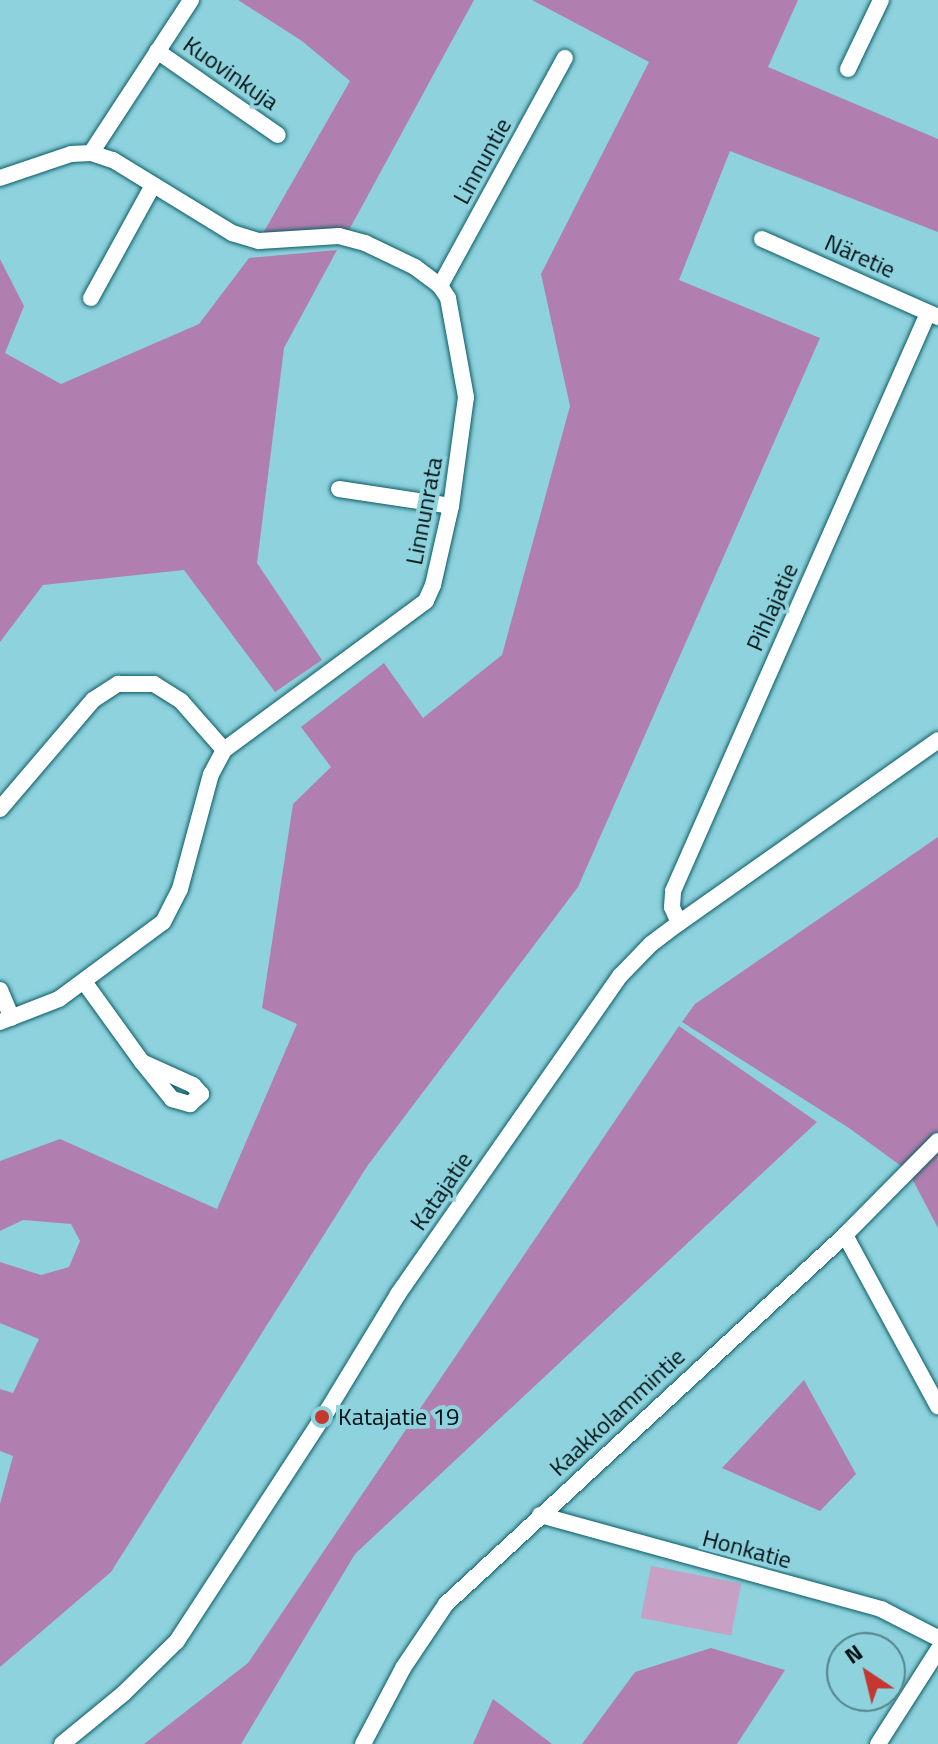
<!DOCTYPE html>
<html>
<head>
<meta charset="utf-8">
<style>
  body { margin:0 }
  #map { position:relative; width:938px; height:1744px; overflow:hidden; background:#8dd2dd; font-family:"Titillium Web",sans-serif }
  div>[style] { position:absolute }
  .green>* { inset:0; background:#c7a0c5; transform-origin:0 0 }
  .forest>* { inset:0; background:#b17faf }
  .roads { filter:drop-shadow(0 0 2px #0b5c65) drop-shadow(0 0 2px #0b5c65) }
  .street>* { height:16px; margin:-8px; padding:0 8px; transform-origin:8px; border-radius:8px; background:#fff }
  .dots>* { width:22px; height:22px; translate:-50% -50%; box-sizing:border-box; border:4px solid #8dd2dd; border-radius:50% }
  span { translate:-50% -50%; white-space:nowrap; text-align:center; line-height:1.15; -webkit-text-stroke:8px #8dd2dd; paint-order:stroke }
  .street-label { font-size:24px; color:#000f12 }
  .poi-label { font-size:24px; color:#000f12 }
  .left { translate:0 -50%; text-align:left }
  .north { position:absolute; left:826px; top:1632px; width:80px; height:80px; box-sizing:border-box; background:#8dd2dd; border:2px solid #55848c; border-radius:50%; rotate:325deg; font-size:22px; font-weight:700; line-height:32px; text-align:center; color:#000f12 }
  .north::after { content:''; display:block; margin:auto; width:28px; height:36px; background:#c53830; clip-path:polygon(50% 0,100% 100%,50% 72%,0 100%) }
</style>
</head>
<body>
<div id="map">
  <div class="green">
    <div style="left:651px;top:1566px;width:92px;height:53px;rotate:11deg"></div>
  </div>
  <div class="forest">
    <div style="clip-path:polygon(238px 0,474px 0,348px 232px,262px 235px,350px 81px,302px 41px)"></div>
    <div style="clip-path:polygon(532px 0,798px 0,768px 67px,938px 139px,938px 232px,730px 151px,679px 280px,820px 338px,578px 887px,368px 1165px,111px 1572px,0 1667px,0 1504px,13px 1456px,0 1451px,0 1389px,13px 1393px,39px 1339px,0 1323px,0 1262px,41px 1275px,69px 1267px,80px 1241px,71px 1224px,23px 1220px,0 1231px,0 1161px,60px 1139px,217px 1209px,297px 1024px,262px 1008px,293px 804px,331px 767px,301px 727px,384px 663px,423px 718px,502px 655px,570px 406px,541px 274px,649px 62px)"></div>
    <div style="clip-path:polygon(337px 250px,284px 348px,257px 563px,322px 660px,275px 692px,184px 570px,43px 585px,0 642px,0 259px,24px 306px,5px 353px,61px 384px,199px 324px,249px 258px)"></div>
    <div style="clip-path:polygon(938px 837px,938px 1228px,908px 1171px,849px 1128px,682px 1022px,695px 1004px)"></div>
    <div style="clip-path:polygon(679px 1026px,817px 1122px,355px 1554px,241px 1744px,144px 1744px,248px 1663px)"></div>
    <div style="clip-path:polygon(804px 1380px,856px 1474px,820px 1511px,722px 1468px)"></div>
    <div style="clip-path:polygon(711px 1648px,785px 1670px,737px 1744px,582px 1744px,635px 1672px)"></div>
    <div style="clip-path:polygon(493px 1699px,552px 1744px,473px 1744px)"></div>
  </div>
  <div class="roads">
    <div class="street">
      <div style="left:157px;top:51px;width:147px;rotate:34.8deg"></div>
      <div style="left:848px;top:69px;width:76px;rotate:-64.4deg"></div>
      <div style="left:91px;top:153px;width:183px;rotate:-56.8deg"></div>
      <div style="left:0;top:178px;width:75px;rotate:-18.7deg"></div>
      <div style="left:71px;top:154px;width:20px;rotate:-3deg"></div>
      <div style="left:91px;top:153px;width:23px;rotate:18deg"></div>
      <div style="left:113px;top:160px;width:140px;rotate:31.5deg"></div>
      <div style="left:232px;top:233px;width:28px;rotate:17deg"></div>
      <div style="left:259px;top:241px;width:80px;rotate:-3.6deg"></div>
      <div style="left:339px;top:236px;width:27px;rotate:15deg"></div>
      <div style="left:365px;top:243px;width:55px;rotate:25.6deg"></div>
      <div style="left:415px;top:267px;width:31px;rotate:37deg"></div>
      <div style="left:440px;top:286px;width:14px;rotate:56deg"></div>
      <div style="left:448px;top:298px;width:101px;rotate:79.7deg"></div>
      <div style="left:466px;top:397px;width:110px;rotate:97.8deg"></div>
      <div style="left:451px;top:506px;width:81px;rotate:102.8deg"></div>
      <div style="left:433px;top:585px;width:17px;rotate:114deg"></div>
      <div style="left:426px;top:601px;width:251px;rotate:143.6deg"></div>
      <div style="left:224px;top:750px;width:27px;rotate:118deg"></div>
      <div style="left:211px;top:774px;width:119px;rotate:105.1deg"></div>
      <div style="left:180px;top:889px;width:37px;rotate:117deg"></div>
      <div style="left:163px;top:922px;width:129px;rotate:143.5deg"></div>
      <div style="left:59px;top:999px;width:63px;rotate:158.7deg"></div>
      <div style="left:762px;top:239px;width:193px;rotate:23.9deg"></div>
      <div style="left:440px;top:286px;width:260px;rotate:-61.3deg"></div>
      <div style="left:91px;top:298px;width:129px;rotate:-61.2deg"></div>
      <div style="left:339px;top:489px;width:113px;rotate:8.6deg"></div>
      <div style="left:0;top:809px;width:143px;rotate:-49.5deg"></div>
      <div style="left:93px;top:700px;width:30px;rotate:-33deg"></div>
      <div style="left:118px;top:684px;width:36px"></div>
      <div style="left:154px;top:684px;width:32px;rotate:32deg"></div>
      <div style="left:181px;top:701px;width:65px;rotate:48.7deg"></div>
      <div style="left:679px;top:923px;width:17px;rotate:-114deg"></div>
      <div style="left:672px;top:907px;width:16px;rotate:-86deg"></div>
      <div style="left:673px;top:891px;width:632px;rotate:-66.19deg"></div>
      <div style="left:85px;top:983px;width:97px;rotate:54.2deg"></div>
      <div style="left:142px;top:1062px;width:48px;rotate:51deg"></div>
      <div style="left:172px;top:1099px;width:19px;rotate:16deg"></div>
      <div style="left:190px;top:1104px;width:15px;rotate:-42deg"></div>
      <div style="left:201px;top:1094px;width:12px;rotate:-132deg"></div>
      <div style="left:193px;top:1085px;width:56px;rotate:-155.7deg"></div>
      <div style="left:0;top:990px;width:30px;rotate:67deg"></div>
      <div style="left:845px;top:1235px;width:195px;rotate:61.5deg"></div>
      <div style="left:540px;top:1515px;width:354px;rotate:15.4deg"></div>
      <div style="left:881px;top:1609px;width:64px;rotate:27deg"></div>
      <div style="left:62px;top:1744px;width:80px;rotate:-39.4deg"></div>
      <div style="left:124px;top:1693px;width:74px;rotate:-44.5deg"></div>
      <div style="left:177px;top:1641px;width:275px;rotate:-56.9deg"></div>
      <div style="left:327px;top:1411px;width:137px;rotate:-58.7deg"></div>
      <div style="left:398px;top:1294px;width:388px;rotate:-55.1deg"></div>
      <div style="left:620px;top:976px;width:45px;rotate:-45.9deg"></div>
      <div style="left:651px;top:944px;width:35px;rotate:-37deg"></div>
      <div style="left:679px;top:923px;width:317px;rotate:-35.2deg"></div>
      <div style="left:363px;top:1744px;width:86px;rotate:-62.2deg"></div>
      <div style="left:403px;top:1668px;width:77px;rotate:-56.1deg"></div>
      <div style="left:446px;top:1604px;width:543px;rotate:-42.76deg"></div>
      <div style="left:845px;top:1235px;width:132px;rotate:-45.3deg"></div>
      <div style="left:878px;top:1744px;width:112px;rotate:-57.4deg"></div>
    </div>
  </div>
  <div class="dots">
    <div style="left:322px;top:1417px;background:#c53830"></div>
  </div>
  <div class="street-label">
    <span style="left:231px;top:73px;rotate:35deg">Kuovinkuja</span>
    <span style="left:482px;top:161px;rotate:-61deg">Linnuntie</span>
    <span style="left:860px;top:256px;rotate:24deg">Näretie</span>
    <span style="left:424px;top:511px;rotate:-79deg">Linnunrata</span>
    <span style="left:772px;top:607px;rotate:-66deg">Pihlajatie</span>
    <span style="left:441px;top:1191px;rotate:-55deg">Katajatie</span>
    <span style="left:617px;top:1412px;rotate:-43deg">Kaakkolammintie</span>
    <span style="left:747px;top:1549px;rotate:15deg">Honkatie</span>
  </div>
  <div class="poi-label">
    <span class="left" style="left:338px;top:1417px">Katajatie 19</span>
  </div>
  <div class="north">N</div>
</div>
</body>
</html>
